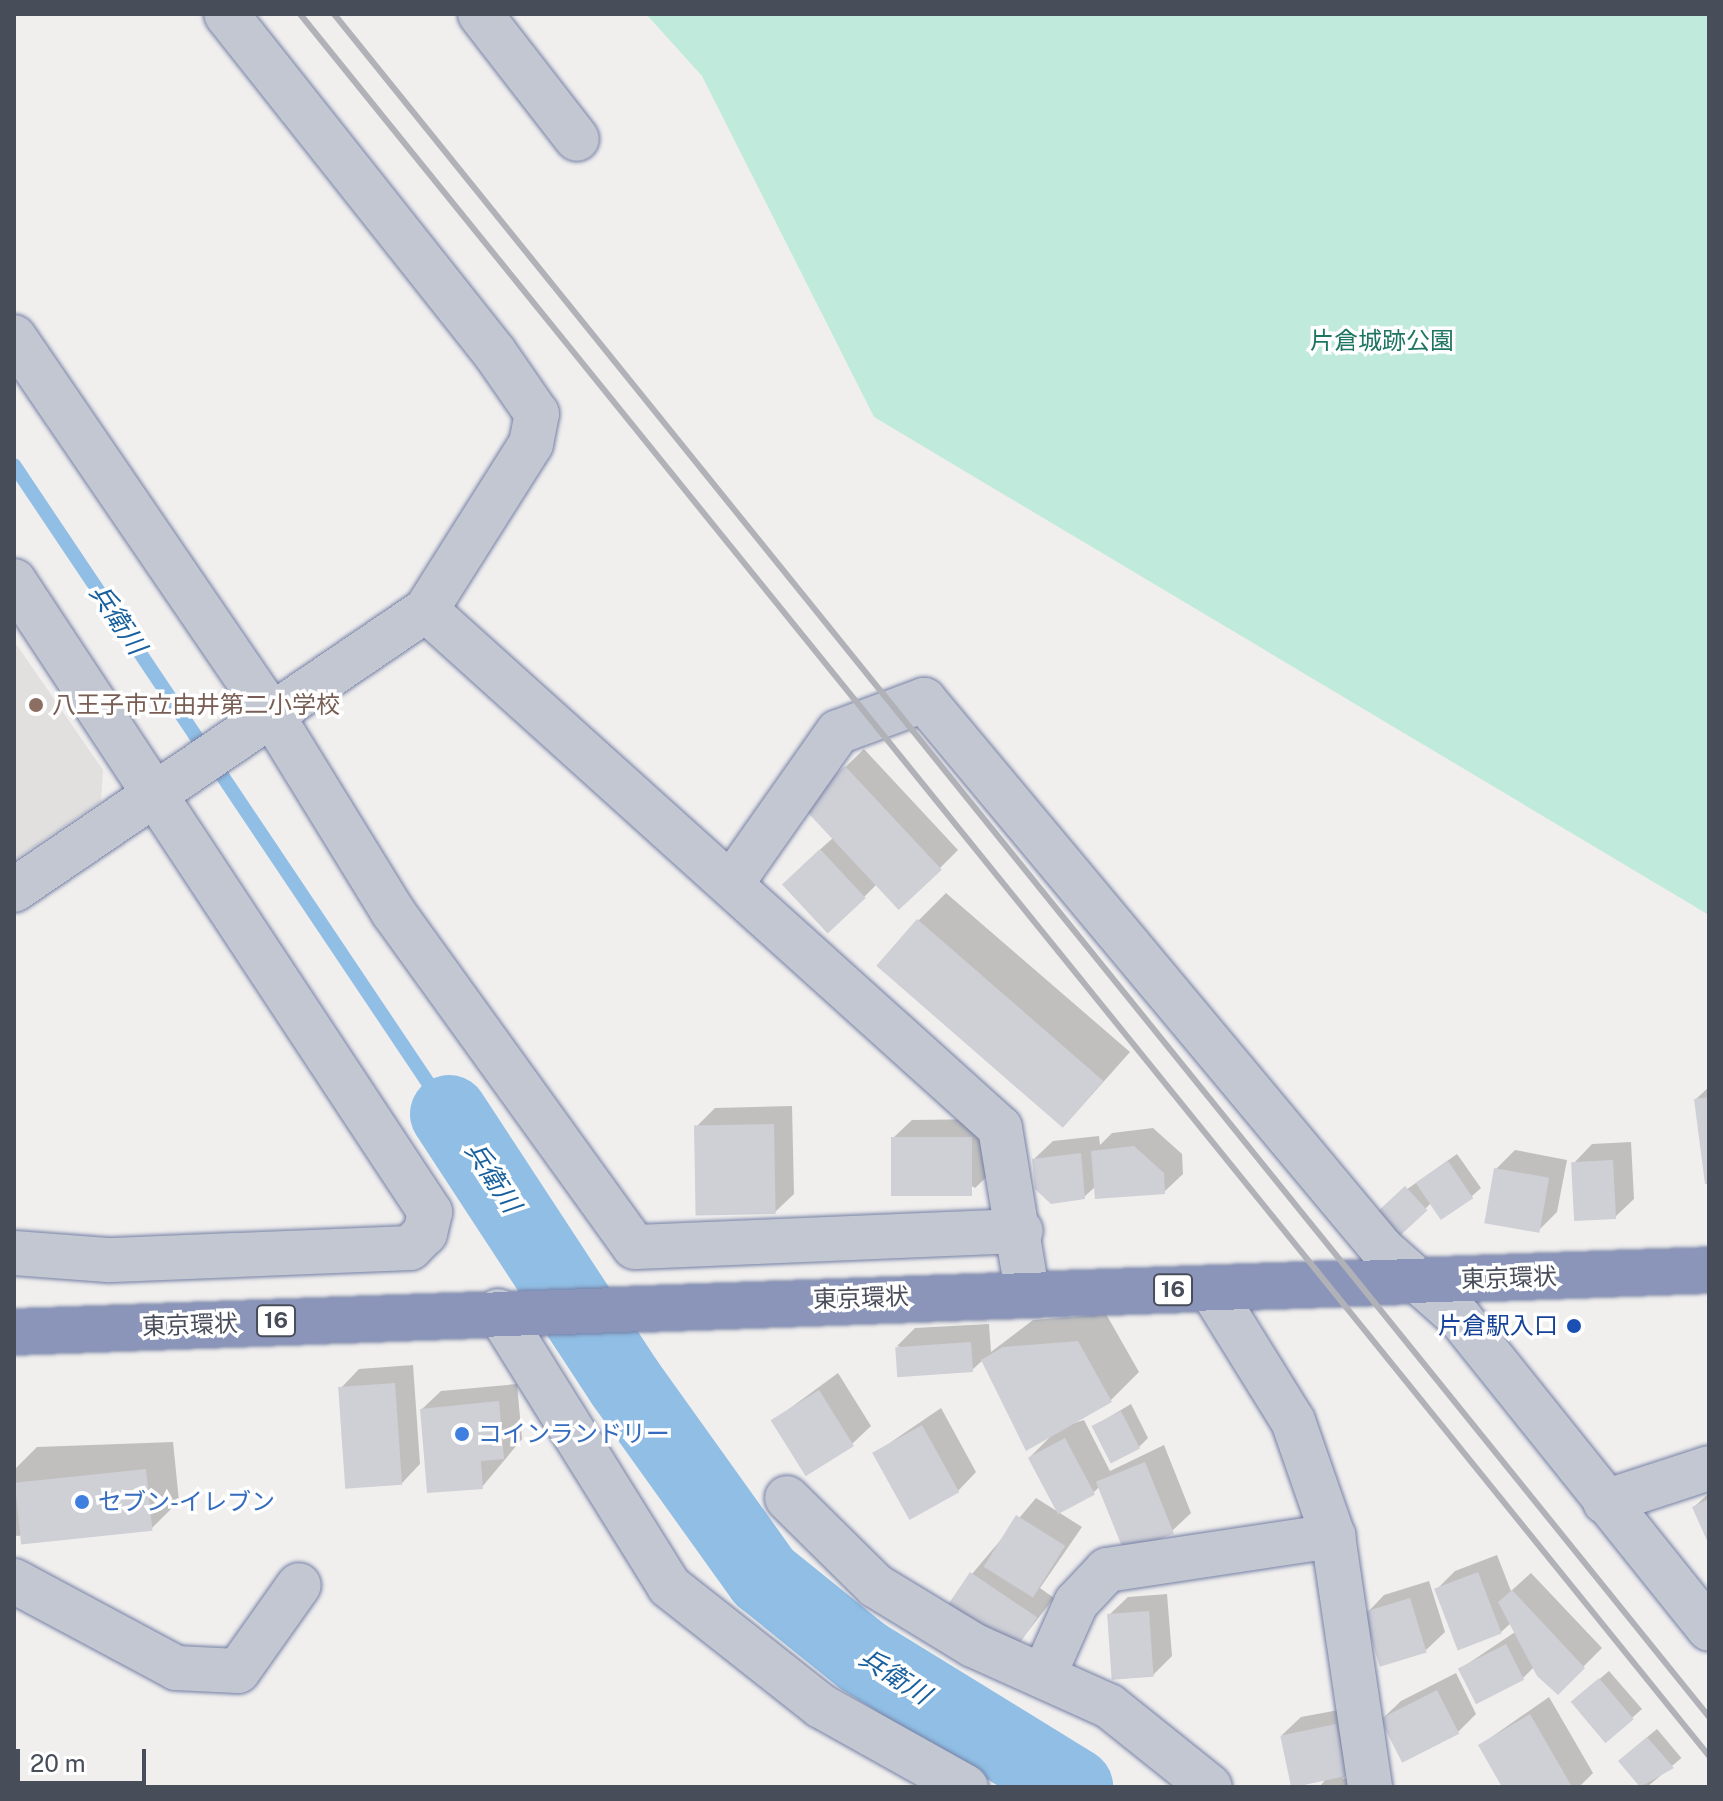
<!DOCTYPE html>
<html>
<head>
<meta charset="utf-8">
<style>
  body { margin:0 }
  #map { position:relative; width:1723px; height:1801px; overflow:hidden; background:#f1efee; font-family:"Public Sans","Noto Sans JP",sans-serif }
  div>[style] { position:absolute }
  .education>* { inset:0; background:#e2e0df }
  .green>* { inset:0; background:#c0ebdc }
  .shadow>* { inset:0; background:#0003; transform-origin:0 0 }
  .stream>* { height:14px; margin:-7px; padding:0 7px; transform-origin:7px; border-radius:7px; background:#90bee5 }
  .river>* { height:78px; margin:-39px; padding:0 39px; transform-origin:39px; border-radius:39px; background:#90bee5 }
  .building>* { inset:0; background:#cfcfd6; transform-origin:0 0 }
  .roads { filter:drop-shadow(0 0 2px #7580a5) drop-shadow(0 0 2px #7580a5) }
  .minor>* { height:44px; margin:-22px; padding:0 22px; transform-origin:22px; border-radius:22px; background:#c3c7d2 }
  .highway>* { height:44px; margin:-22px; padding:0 22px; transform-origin:22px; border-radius:22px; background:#8a95b9 }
  .rail>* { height:6px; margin:-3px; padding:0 3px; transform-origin:3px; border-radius:3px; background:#b1b2b8 }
  .dots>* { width:22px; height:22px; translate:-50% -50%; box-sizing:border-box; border:4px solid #fff; border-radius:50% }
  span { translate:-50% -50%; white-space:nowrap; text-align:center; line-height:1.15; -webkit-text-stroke:7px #fff; paint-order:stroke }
  .shield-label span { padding:2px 6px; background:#fff; border:2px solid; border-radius:6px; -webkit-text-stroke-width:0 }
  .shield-label { font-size:22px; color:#484d5a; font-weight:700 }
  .park-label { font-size:24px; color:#1e7660 }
  .education-label { font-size:24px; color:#785e54 }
  .left { translate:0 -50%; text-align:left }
  .street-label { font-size:24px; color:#484d5a }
  .transit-label { font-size:24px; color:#164399 }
  .right { translate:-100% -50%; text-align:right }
  .shop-label { font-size:24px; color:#366cbe }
  .water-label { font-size:26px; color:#18609e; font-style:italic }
  .frame { position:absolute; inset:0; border:16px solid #484d5a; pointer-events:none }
  .scale { position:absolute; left:16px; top:1749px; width:130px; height:36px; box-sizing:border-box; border:4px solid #484d5a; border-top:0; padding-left:10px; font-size:24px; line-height:28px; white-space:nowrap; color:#484d5a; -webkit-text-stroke:6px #fff; paint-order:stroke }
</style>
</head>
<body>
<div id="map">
  <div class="education">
    <div style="clip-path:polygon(14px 641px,103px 770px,101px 801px,14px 860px)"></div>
  </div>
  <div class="green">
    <div style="clip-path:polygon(646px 14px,1709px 14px,1709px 915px,874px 417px,702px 76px)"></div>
  </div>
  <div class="shadow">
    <div style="clip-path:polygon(864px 749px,958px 850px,939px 869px,877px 884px,864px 897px,803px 865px,834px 837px,824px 788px)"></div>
    <div style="clip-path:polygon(946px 893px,1130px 1052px,1065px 1125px,918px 921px)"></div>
    <div style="clip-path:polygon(1709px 1087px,1709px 1182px,1696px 1099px)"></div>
    <div style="clip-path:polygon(792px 1106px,794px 1194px,775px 1212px,696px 1127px,715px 1108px)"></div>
    <div style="clip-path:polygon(990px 1119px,994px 1170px,975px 1188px,893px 1138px,912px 1120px)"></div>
    <div style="clip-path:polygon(1153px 1128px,1182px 1154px,1183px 1174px,1164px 1192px,1096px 1186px,1084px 1197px,1034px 1159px,1053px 1141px,1099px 1136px,1100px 1145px,1112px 1133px)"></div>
    <div style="clip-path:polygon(1631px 1142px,1634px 1199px,1615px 1217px,1574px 1163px,1592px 1144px)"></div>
    <div style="clip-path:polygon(1515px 1150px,1567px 1160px,1557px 1212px,1538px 1231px,1496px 1169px)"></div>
    <div style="clip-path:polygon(1457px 1154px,1481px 1188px,1472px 1196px,1443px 1217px,1432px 1202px,1425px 1209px,1386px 1204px)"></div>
    <div style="clip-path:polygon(1106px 1314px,1139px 1372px,1111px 1400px,1068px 1425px,1084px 1420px,1110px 1471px,1164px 1445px,1191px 1513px,1172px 1531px,1100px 1486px,1093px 1493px,1030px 1457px,1052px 1435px,983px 1360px,972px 1370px,897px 1346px,915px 1328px,989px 1324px,991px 1352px,1033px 1320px)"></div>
    <div style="clip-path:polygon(413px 1365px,420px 1464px,402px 1483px,341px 1388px,359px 1369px)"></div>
    <div style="clip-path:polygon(838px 1373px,871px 1426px,852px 1444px,774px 1420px)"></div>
    <div style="clip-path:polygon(517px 1384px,522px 1439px,482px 1487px,422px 1409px,441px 1391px)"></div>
    <div style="clip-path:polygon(1131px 1404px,1148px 1438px,1139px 1447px,1094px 1426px)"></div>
    <div style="clip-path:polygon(941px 1408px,976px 1472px,958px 1491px,875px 1453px)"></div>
    <div style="clip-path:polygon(173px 1442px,179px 1501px,151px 1529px,14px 1536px,14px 1470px,37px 1447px)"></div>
    <div style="clip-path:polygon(1709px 1493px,1709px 1540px,1694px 1507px)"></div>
    <div style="clip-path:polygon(1036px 1498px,1082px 1527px,1040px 1588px,1054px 1598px,1015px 1648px,972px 1574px)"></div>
    <div style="clip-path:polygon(1497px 1555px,1511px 1591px,1531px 1573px,1602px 1648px,1558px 1692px,1534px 1667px,1523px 1678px,1460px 1669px,1515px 1632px,1511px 1623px,1501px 1632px,1437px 1589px,1455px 1571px)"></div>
    <div style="clip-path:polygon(1429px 1581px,1445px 1632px,1426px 1650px,1366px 1614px,1384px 1595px)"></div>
    <div style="clip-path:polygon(1167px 1594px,1172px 1656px,1153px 1675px,1109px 1615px,1128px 1597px)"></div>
    <div style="clip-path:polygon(1609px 1671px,1642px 1709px,1606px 1741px,1582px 1694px)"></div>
    <div style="clip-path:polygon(1456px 1673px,1476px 1714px,1458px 1732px,1382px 1719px,1401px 1701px)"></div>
    <div style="clip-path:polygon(1549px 1697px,1593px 1773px,1579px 1787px,1504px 1787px,1480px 1745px)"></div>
    <div style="clip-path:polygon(1355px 1707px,1365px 1756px,1342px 1779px,1374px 1773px,1376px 1787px,1319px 1787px,1327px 1778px,1282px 1735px,1301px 1717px)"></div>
    <div style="left:1657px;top:1729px;width:38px;height:48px;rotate:50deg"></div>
  </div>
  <div class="stream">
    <div style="left:14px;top:465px;width:781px;rotate:56.17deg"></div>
  </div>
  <div class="river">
    <div style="left:449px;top:1114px;width:321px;rotate:56.8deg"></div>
    <div style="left:625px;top:1383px;width:239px;rotate:54.4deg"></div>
    <div style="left:764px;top:1577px;width:127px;rotate:38.9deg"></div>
    <div style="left:863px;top:1657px;width:248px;rotate:31.6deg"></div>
  </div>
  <div class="building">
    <div style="left:845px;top:766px;width:142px;height:59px;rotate:47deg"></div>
    <div style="left:820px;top:849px;width:67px;height:52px;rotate:47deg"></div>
    <div style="left:917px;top:919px;width:247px;height:62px;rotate:41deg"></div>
    <div style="clip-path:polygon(1709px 1097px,1709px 1184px,1705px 1184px,1694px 1099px)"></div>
    <div style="left:774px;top:1124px;width:90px;height:80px;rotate:89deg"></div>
    <div style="left:891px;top:1137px;width:81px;height:59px"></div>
    <div style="clip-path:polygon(1134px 1146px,1164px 1173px,1165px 1194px,1095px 1199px,1091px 1151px)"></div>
    <div style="clip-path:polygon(1081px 1153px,1085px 1199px,1051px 1204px,1035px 1189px,1032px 1159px)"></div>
    <div style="left:1613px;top:1160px;width:59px;height:42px;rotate:87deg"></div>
    <div style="left:1448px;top:1161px;width:45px;height:39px;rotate:56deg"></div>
    <div style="left:1494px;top:1168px;width:56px;height:56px;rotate:10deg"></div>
    <div style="left:1405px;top:1186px;width:33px;height:41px;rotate:47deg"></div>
    <div style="clip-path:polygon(1078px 1341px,1112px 1402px,1026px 1451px,981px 1360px,1003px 1347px)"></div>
    <div style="left:971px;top:1342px;width:30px;height:76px;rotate:86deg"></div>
    <div style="left:395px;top:1383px;width:102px;height:57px;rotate:86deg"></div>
    <div style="left:819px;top:1390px;width:66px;height:57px;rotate:58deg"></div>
    <div style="clip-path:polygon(499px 1401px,504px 1459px,481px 1461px,483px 1489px,427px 1493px,420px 1409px)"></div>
    <div style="left:1121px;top:1411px;width:42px;height:33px;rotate:63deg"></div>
    <div style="left:922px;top:1425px;width:77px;height:57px;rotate:61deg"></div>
    <div style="left:1065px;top:1438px;width:64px;height:42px;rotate:62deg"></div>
    <div style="left:1145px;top:1462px;width:77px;height:53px;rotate:68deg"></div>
    <div style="left:146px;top:1469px;width:62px;height:132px;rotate:84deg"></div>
    <div style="clip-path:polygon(1709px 1499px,1709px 1545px,1692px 1507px)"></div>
    <div style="left:1016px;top:1515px;width:58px;height:61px;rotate:32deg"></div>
    <div style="left:970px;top:1572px;width:81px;height:40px;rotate:34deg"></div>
    <div style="left:1478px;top:1572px;width:66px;height:47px;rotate:69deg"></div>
    <div style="clip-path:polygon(1512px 1590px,1585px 1668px,1558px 1695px,1537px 1676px,1498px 1602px)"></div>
    <div style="left:1410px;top:1598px;width:57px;height:49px;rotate:73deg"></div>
    <div style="left:1149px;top:1611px;width:66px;height:42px;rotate:86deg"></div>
    <div style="left:1506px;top:1644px;width:40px;height:54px;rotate:63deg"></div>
    <div style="left:1599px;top:1678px;width:54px;height:37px;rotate:50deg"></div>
    <div style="left:1437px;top:1690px;width:49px;height:64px;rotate:63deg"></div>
    <div style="clip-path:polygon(1530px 1714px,1572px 1787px,1502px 1787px,1478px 1745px)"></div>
    <div style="left:1336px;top:1724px;width:53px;height:57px;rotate:78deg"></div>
    <div style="clip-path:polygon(1647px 1737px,1674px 1768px,1640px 1787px,1618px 1761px)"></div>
  </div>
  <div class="roads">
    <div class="minor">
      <div style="left:480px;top:14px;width:158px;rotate:52.2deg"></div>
      <div style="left:14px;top:337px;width:454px;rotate:55.7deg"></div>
      <div style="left:270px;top:712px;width:235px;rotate:58.4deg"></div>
      <div style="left:393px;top:912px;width:413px;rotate:54.2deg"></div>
      <div style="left:635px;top:1247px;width:386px;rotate:-2.4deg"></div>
      <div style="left:14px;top:581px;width:756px;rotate:56.6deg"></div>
      <div style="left:430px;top:1212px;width:22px;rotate:103deg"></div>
      <div style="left:425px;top:1233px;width:21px;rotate:135deg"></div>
      <div style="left:410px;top:1248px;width:303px;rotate:177.7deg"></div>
      <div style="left:107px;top:1260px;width:93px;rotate:-175.7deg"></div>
      <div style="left:426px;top:610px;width:773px;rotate:42.06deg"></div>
      <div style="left:1000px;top:1128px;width:165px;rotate:80.6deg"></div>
      <div style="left:731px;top:884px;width:186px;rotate:-54.9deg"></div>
      <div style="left:838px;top:732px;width:92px;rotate:-20.4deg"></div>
      <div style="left:924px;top:700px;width:715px;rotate:50.16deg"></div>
      <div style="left:1382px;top:1249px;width:104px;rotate:41.5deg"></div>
      <div style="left:1460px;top:1318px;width:398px;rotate:51.3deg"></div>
      <div style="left:14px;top:890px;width:498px;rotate:-34.2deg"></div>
      <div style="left:426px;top:610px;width:196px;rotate:-57.7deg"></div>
      <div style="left:531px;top:444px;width:31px;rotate:-79deg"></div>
      <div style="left:537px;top:414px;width:75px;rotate:-124.7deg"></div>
      <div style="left:494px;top:352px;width:431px;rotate:-128.4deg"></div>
      <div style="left:1211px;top:1289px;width:155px;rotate:58.2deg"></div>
      <div style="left:1293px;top:1421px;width:122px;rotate:70.8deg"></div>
      <div style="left:1333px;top:1536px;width:254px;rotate:81.6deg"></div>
      <div style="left:498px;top:1311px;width:324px;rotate:58.1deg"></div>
      <div style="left:669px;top:1586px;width:194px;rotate:38.3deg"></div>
      <div style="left:821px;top:1706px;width:166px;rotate:29.2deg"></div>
      <div style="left:787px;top:1498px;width:125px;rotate:44.7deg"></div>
      <div style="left:876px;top:1586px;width:114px;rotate:31.3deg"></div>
      <div style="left:973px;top:1645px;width:149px;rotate:24.2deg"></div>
      <div style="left:1109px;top:1706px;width:129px;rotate:38.7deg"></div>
      <div style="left:1605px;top:1502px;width:109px;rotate:-18.1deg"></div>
      <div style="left:14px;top:1581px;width:184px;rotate:28.2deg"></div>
      <div style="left:176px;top:1668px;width:62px;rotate:2.8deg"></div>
      <div style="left:238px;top:1671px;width:105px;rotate:-54.7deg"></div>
      <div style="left:1044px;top:1675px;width:79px;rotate:-66deg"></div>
      <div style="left:1076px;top:1603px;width:45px;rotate:-46.8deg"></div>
      <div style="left:1107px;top:1570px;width:229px;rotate:-8.6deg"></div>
    </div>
    <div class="highway">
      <div style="left:14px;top:1332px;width:1696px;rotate:-2.09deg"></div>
    </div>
  </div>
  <div class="rail">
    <div style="left:300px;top:14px;width:2241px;rotate:51.03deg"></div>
    <div style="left:334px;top:14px;width:2189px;rotate:51.08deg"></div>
  </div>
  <div class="dots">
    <div style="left:36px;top:705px;background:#8d6e63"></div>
    <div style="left:1574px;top:1326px;background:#1a4fb4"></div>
    <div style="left:462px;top:1434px;background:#3f7fe0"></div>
    <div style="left:82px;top:1502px;background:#3f7fe0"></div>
  </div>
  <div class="shield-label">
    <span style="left:1173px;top:1290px">16</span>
    <span style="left:276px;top:1321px">16</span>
  </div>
  <div class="park-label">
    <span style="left:1382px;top:341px">片倉城跡公園</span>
  </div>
  <div class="education-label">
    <span class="left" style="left:52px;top:705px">八王子市立由井第二小学校</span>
  </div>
  <div class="street-label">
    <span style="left:1509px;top:1278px;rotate:-2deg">東京環状</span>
    <span style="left:861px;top:1298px;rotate:-2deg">東京環状</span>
    <span style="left:190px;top:1325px;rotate:-2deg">東京環状</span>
  </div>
  <div class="transit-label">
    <span class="right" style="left:1558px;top:1326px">片倉駅入口</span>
  </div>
  <div class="shop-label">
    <span class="left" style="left:478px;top:1434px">コインランドリー</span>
    <span class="left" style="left:98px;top:1502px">セブン-イレブン</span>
  </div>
  <div class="water-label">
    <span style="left:118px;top:619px;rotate:56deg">兵衛川</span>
    <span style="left:493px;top:1177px;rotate:57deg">兵衛川</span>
    <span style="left:895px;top:1676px;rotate:33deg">兵衛川</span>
  </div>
  <div class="frame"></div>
  <div class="scale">20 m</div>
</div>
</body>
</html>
